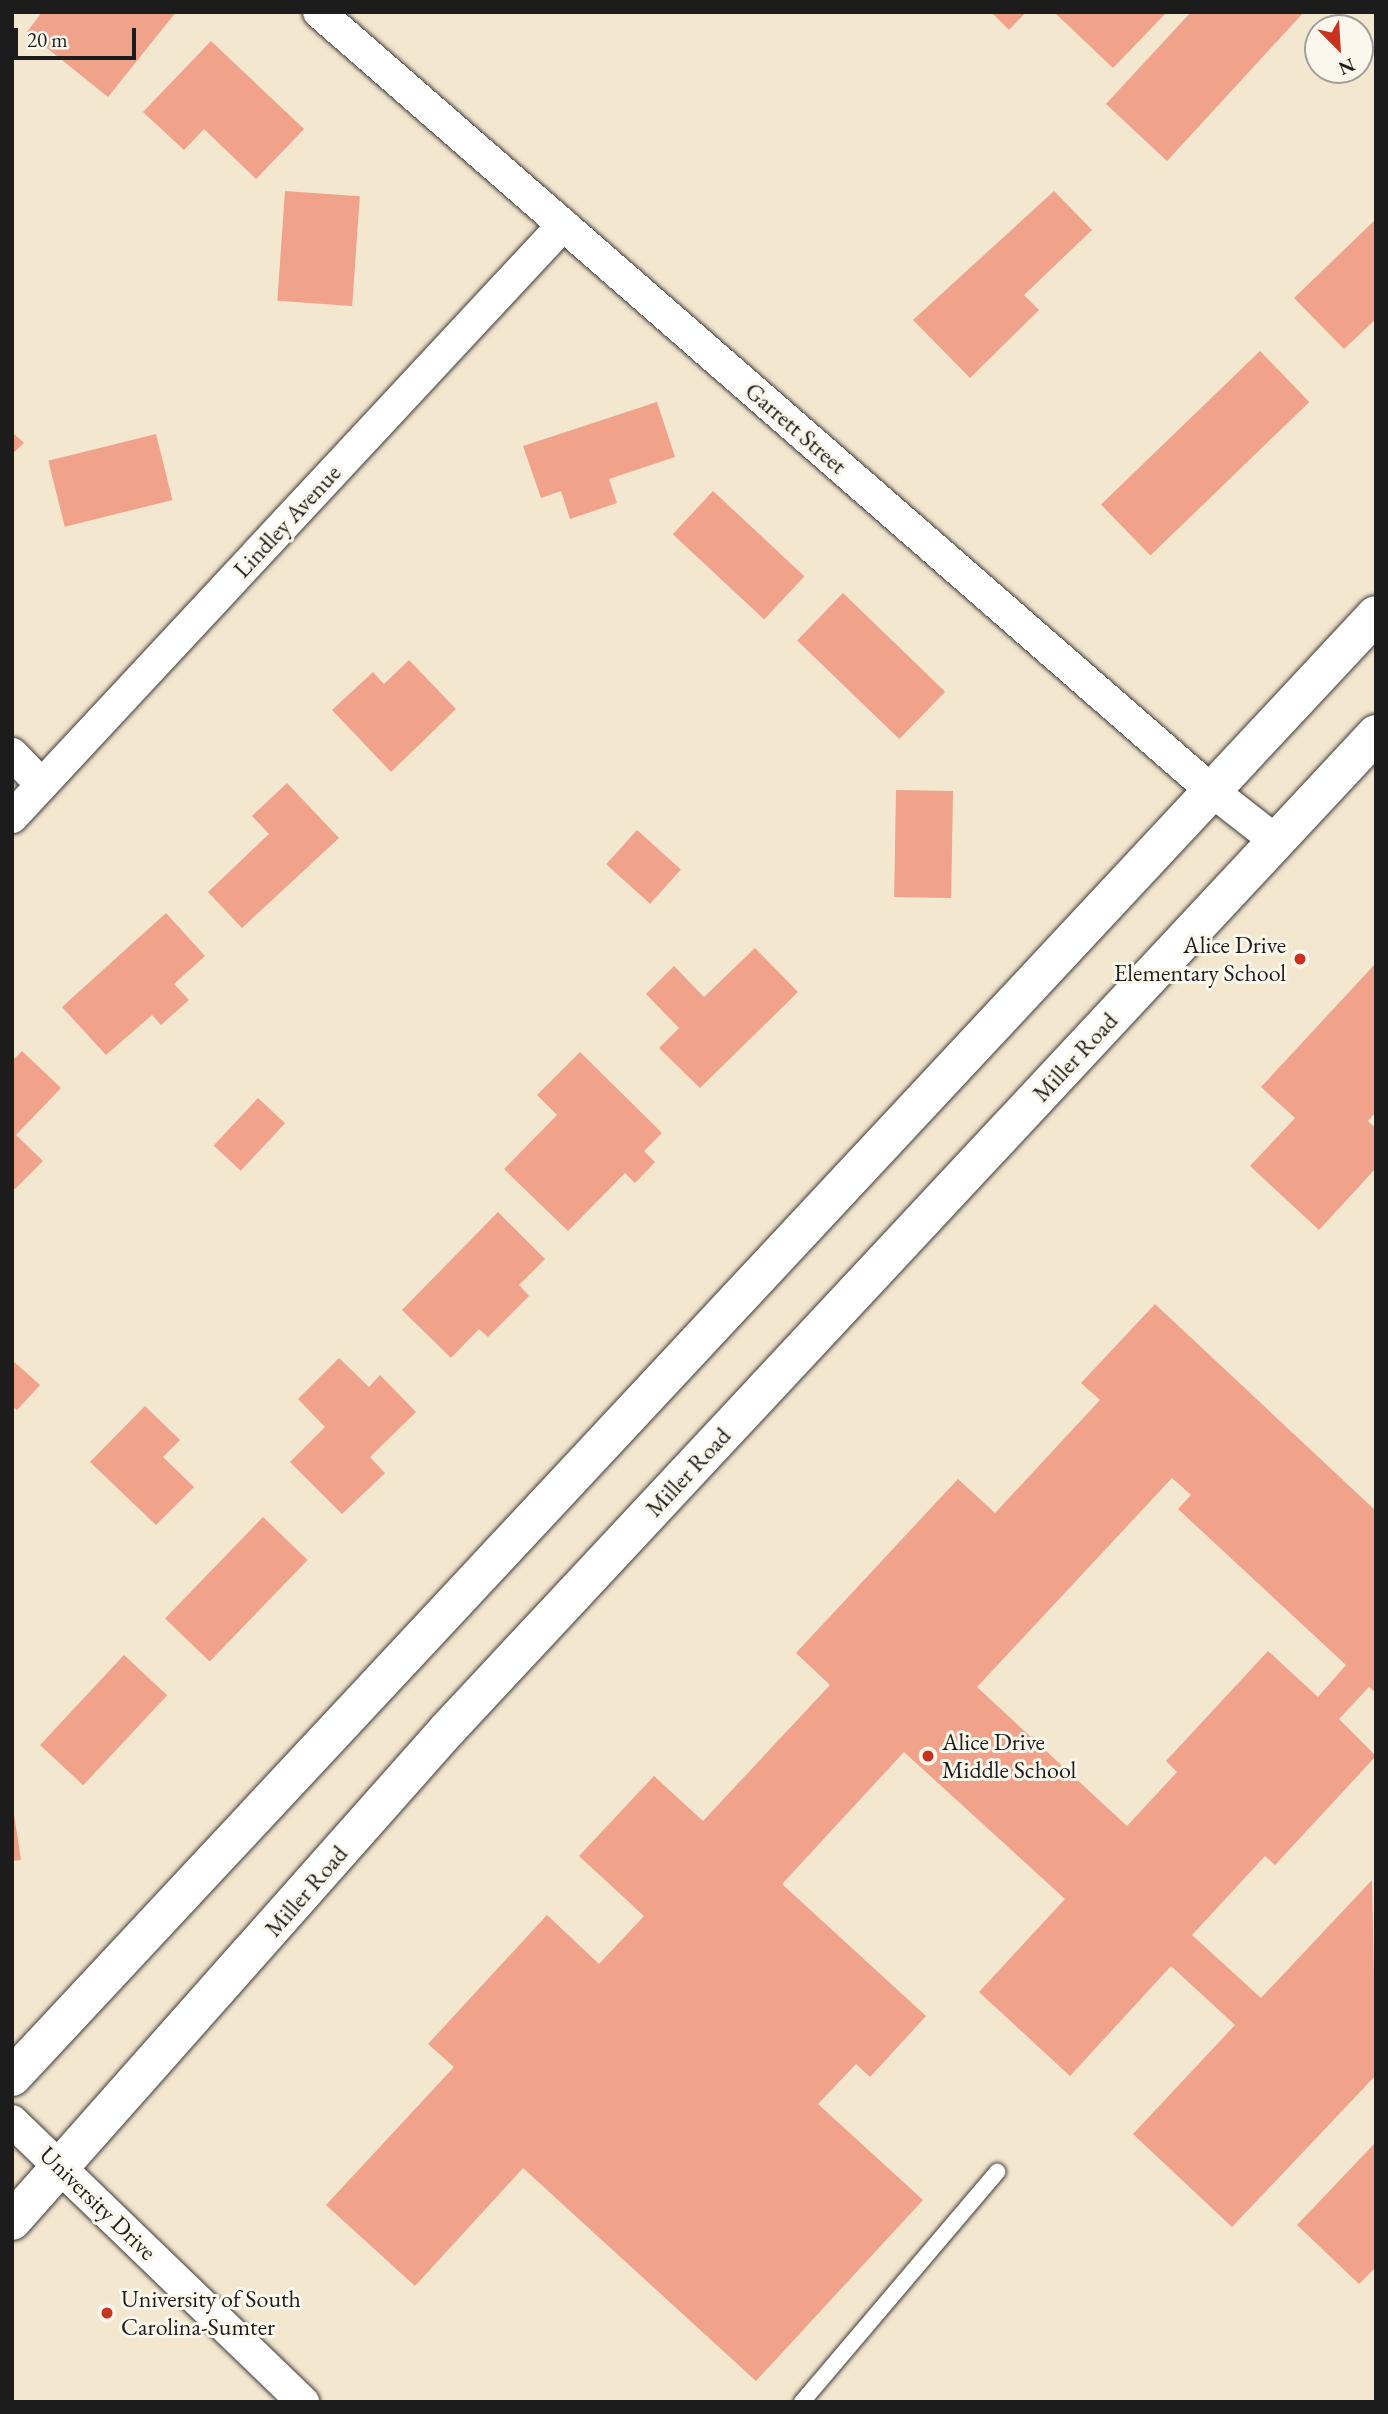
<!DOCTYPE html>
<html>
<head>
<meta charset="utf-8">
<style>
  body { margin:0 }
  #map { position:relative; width:1388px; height:2414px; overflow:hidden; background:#f4e7cf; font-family:"EB Garamond",serif }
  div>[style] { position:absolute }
  .building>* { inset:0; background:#f0a28b; transform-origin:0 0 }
  .roads { filter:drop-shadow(0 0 2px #3c3a37) drop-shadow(0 0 2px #3c3a37) }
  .service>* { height:16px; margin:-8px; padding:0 8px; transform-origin:8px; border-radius:8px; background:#fff }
  .minor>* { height:32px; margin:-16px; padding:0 16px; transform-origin:16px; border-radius:16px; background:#fff }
  .tertiary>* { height:38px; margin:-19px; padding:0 19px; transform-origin:19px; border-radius:19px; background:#fff }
  .dots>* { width:19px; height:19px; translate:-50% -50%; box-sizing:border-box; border:4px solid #fbf7ec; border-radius:50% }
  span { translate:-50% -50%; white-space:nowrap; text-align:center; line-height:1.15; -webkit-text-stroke:6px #fbf7ec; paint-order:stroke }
  .street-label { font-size:24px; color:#1c1c1c }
  .poi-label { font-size:24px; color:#1c1c1c }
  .right { translate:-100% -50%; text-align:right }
  .left { translate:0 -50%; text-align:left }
  .frame { position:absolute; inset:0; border:14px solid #1c1c1c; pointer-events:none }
  .north { position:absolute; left:1304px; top:14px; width:70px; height:70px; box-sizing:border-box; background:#fbf7ec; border:2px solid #a29f99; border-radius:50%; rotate:156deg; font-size:19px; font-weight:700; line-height:28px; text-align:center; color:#1c1c1c }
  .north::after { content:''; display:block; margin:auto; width:24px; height:32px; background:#c8321e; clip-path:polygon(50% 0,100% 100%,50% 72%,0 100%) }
  .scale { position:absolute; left:14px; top:28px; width:122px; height:32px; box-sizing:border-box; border:4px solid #1c1c1c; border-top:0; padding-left:9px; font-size:21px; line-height:24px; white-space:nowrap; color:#1c1c1c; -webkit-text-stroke:5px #fbf7ec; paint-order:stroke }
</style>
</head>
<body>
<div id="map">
  <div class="building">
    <div style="clip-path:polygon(42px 12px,176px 12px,108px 97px,27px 32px)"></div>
    <div style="clip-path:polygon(991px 12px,1026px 12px,1009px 30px)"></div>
    <div style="clip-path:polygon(1054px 12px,1167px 12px,1113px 68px)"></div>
    <div style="clip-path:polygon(1191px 12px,1304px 12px,1167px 161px,1106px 104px)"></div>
    <div style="clip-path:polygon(211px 41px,304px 129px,256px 179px,204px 129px,184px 150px,143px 112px)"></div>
    <div style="left:285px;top:191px;width:75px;height:110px;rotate:4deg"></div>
    <div style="clip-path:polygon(1054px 191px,1092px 230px,1024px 295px,1039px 310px,970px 378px,913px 320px)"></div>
    <div style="clip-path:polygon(1376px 219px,1376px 319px,1344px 349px,1294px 298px)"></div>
    <div style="left:1260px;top:351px;width:71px;height:221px;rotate:46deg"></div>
    <div style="clip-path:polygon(657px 402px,675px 457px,609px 479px,617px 503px,570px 519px,561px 491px,541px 498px,523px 446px)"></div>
    <div style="clip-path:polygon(12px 432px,24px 443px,12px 454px)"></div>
    <div style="left:156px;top:434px;width:68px;height:111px;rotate:76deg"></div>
    <div style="left:713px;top:491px;width:125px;height:59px;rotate:43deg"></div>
    <div style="left:843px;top:593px;width:142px;height:66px;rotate:44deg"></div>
    <div style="clip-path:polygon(409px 660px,456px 709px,391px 772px,332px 710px,373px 672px,384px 684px)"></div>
    <div style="clip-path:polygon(287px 783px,339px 838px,242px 928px,208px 892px,269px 834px,252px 816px)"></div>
    <div style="left:896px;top:790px;width:57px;height:107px;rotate:1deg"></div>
    <div style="left:637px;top:830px;width:59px;height:46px;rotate:42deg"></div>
    <div style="clip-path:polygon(166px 913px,205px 956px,174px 984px,189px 1000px,161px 1025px,152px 1015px,106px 1055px,62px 1007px)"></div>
    <div style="clip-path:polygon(755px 948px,798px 992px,700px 1088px,659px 1048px,679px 1028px,646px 994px,674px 966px,704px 997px)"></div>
    <div style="clip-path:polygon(1376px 963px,1376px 1112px,1368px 1121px,1376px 1128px,1376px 1168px,1319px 1230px,1250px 1166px,1295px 1118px,1261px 1087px)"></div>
    <div style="clip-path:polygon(22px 1051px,61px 1088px,16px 1135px,43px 1161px,12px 1192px,12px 1061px)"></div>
    <div style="clip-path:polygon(580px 1052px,662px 1133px,644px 1151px,655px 1162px,635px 1183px,625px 1173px,568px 1231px,504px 1169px,557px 1115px,537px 1095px)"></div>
    <div style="left:258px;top:1098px;width:37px;height:65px;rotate:43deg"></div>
    <div style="clip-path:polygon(498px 1212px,545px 1259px,519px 1285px,529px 1296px,488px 1337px,479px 1329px,451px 1358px,402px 1310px)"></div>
    <div style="clip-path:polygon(evenodd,1155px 1304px,1376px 1511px,1376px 1693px,1369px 1687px,1339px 1719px,1376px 1756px,1275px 1865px,1265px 1856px,1192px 1935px,1261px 1998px,1372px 1880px,1376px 2075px,1232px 2227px,1133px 2134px,1235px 2025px,1171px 1966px,1070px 2076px,979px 1992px,1065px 1899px,904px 1752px,782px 1884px,926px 2016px,870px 2077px,856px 2064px,818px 2104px,923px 2200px,756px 2381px,523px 2168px,415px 2286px,326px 2205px,454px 2067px,428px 2044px,547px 1915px,599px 1964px,644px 1916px,579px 1856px,654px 1776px,703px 1821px,830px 1685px,796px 1653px,958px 1479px,995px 1513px,1100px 1400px,1081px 1383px,1155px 1304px,1172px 1478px,1191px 1495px,1178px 1509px,1346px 1665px,1318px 1697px,1268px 1651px,1166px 1761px,1177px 1772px,1127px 1826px,977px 1687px,1172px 1478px)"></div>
    <div style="clip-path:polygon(339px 1358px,369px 1387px,380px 1375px,416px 1412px,370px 1457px,385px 1473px,342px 1514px,290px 1462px,325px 1427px,298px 1399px)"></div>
    <div style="clip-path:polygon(12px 1360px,40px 1385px,17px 1410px,12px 1406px)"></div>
    <div style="clip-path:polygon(145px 1406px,180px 1440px,163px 1457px,194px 1487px,156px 1525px,90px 1462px)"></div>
    <div style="left:263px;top:1517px;width:62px;height:141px;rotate:44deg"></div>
    <div style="left:124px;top:1655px;width:59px;height:123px;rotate:43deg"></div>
    <div style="clip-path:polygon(12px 1801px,21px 1860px,12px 1861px)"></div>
    <div style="clip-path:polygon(1376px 2142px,1376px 2267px,1359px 2284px,1297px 2225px)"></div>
  </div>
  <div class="roads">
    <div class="service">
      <div style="left:802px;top:2402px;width:302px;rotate:-49.7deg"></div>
    </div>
    <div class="minor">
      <div style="left:319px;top:12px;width:1185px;rotate:41.1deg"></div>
      <div style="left:1212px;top:791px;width:81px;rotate:38deg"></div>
      <div style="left:12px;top:754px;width:43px;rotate:45.9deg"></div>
      <div style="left:12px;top:817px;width:809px;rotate:-47.05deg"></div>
      <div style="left:12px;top:2121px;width:405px;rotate:44deg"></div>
    </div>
    <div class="tertiary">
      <div style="left:12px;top:2077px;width:1999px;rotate:-46.99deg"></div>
      <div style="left:12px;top:2221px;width:656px;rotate:-48.46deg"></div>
      <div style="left:447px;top:1730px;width:1362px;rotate:-46.99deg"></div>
    </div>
  </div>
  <div class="dots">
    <div style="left:1300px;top:959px;background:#c8321e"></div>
    <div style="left:928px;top:1756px;background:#c8321e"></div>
    <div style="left:107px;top:2313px;background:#c8321e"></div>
  </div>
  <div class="street-label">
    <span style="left:796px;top:428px;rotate:41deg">Garrett Street</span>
    <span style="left:287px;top:521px;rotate:-47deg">Lindley Avenue</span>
    <span style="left:1075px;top:1057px;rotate:-47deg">Miller Road</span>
    <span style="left:688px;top:1472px;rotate:-47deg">Miller Road</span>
    <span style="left:306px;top:1891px;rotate:-49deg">Miller Road</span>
    <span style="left:98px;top:2203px;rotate:44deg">University Drive</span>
  </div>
  <div class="poi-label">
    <span class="right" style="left:1286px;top:959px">Alice Drive<br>Elementary School</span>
    <span class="left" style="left:942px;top:1756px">Alice Drive<br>Middle School</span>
    <span class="left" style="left:121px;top:2313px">University of South<br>Carolina-Sumter</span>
  </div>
  <div class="frame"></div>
  <div class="north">N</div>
  <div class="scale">20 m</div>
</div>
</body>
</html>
